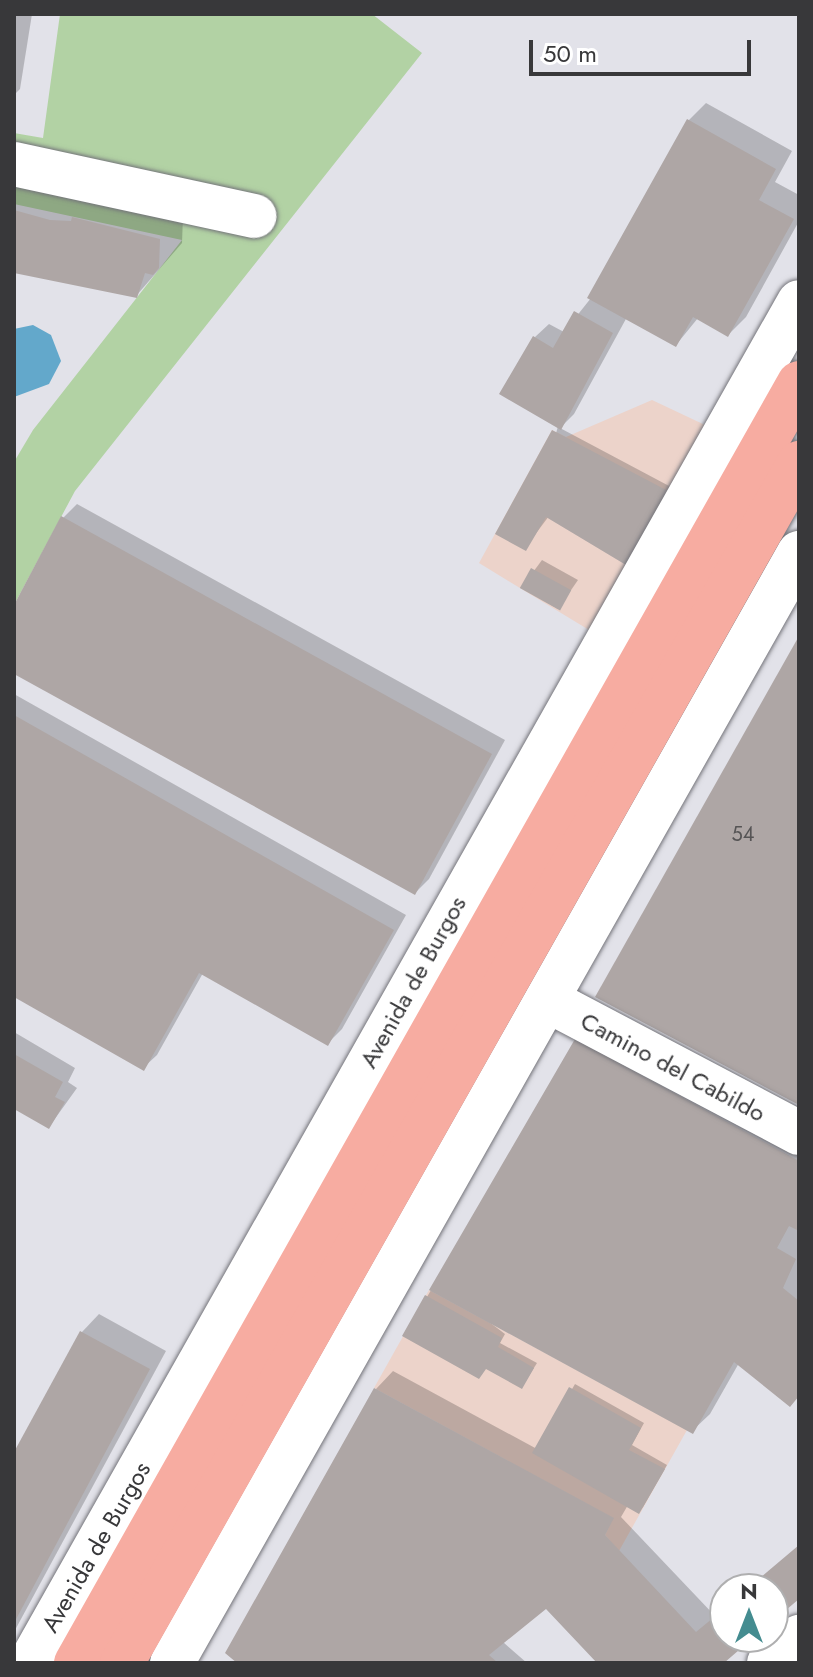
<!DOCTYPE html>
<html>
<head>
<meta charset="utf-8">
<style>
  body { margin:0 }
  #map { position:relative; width:813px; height:1677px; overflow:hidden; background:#e2e2e9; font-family:Jost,sans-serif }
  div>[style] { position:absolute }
  .commercial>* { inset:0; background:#ecd3ca }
  .green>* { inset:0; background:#b2d2a4 }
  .water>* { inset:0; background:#63a8cb }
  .shadow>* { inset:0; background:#0003 }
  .building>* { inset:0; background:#aea6a5; transform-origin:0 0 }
  .roads { filter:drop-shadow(0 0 2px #74747a) drop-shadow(0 0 2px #74747a) }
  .minor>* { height:44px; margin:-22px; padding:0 22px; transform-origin:22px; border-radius:22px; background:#fff }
  .highway>* { height:44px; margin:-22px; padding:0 22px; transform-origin:22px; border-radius:22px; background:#f7aca1 }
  span { translate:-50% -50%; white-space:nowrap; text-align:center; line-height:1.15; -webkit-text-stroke:6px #fff; paint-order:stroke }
  .number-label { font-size:20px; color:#565455 }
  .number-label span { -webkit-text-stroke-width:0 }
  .street-label { font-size:24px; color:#38383a }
  .frame { position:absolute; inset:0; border:16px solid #38383a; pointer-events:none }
  .north { position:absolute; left:709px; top:1573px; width:80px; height:80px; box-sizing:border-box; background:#fff; border:2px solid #afafb0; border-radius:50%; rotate:0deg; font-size:22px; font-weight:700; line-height:32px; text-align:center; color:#38383a }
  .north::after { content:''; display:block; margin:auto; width:28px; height:36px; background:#448c90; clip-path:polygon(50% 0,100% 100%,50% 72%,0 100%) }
  .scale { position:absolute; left:529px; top:40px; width:222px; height:36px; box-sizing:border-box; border:4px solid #38383a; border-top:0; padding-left:10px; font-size:24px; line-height:28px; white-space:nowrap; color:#38383a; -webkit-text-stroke:6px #fff; paint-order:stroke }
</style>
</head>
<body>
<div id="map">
  <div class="commercial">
    <div style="clip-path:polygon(652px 400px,705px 425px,589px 630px,479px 563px,552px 430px,566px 437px)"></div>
    <div style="clip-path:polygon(429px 1290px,687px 1430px,619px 1551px,605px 1535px,613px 1518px,374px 1388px)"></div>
  </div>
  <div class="green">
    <div style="clip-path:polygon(60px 14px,372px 14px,422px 53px,75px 491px,14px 605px,14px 462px,33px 430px,182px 240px,14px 204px,14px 133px,43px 138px)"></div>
  </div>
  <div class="water">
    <div style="clip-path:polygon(33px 325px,51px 335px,61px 361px,49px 384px,14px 397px,14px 329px)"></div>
  </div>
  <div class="shadow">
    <div style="clip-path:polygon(14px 14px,32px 14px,20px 89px,14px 95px)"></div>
    <div style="clip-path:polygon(706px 103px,792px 151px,775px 182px,799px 195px,799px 221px,746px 317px,728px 335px,698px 318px,676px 345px,627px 317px,574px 414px,560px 428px,671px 487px,630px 558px,549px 516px,525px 548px,558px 426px,535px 337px,549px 324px,564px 332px,591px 298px,688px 121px)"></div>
    <div style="clip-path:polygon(14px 178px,183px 216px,182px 243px,136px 296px,14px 269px)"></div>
    <div style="clip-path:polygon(77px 504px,505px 740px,429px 879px,415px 893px,14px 672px,14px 609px,63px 518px)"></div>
    <div style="clip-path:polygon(542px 560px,578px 580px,558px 609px,522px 587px)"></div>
    <div style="clip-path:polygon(14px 694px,406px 915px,342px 1029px,328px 1043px,203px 973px,157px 1055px,143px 1068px,14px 995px)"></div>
    <div style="clip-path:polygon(14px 1032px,75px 1068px,68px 1082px,77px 1088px,49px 1127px,14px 1107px)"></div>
    <div style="clip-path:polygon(577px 1040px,799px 1134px,799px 1395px,739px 1363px,710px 1414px,692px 1431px,480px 1315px,505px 1334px,500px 1343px,537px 1363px,522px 1387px,427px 1297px)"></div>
    <div style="clip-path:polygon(99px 1314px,166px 1351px,14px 1632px,14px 1456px,82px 1332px)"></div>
    <div style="clip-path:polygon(393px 1371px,537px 1449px,575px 1384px,644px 1423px,632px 1445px,667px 1465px,643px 1507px,639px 1511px,628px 1505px,621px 1517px,716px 1617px,725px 1610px,725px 1637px,751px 1637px,721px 1663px,599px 1663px,547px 1606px,503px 1642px,527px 1663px,240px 1663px,376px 1389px)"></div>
  </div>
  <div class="building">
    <div style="clip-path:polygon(687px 119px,776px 169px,759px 200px,794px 219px,728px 337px,693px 317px,676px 347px,587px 298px)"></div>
    <div style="clip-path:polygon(14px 210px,50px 220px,71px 221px,72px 217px,160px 239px,159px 268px,153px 275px,145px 273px,137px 298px,14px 273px)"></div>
    <div style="clip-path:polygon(574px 311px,613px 333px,561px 430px,499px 394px,533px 336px,553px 348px)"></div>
    <div style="clip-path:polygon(552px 430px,668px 491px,626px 565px,546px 517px,526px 551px,495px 534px)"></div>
    <div style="clip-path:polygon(61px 516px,492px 754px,415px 895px,14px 674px,14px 605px)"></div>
    <div style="left:531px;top:568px;width:46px;height:23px;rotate:29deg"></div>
    <div style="clip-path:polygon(799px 636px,799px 1105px,595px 997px)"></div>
    <div style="clip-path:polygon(14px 715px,394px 930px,328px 1046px,199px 973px,144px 1071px,14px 997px)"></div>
    <div style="clip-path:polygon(575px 1039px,799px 1161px,799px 1231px,789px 1226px,777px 1248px,796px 1259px,783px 1288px,799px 1301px,799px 1396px,790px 1407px,734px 1362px,693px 1434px,429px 1290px)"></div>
    <div style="clip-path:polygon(14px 1054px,63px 1082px,55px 1097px,65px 1102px,49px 1129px,14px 1109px)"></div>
    <div style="clip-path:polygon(425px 1295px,502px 1338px,498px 1347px,534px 1368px,522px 1389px,486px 1369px,479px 1379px,402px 1336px)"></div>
    <div style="clip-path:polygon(80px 1331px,150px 1369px,14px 1623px,14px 1452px)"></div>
    <div style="clip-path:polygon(569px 1387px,641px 1428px,629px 1450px,665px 1469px,639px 1514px,532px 1453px)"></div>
    <div style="clip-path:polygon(374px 1388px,614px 1518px,605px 1535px,696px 1632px,725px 1608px,725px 1637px,754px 1637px,724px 1663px,597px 1663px,546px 1609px,489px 1655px,498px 1663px,237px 1663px,225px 1653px)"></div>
    <div style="clip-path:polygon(799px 1545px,799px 1599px,773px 1621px,773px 1589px,747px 1589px)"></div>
  </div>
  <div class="roads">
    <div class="minor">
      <div style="left:14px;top:164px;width:246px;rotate:12.2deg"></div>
      <div style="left:547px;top:1000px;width:285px;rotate:27.8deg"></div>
      <div style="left:30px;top:1663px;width:1563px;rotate:-60.53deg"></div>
      <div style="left:172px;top:1663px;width:1275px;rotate:-60.54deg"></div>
      <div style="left:769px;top:1663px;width:40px;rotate:-41deg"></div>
    </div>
    <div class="highway">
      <div style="left:76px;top:1663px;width:1470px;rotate:-60.54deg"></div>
      <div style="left:122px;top:1663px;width:1378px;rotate:-60.57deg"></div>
    </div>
  </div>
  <div class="number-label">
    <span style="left:743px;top:834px">54</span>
  </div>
  <div class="street-label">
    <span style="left:413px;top:982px;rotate:-61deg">Avenida de Burgos</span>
    <span style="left:673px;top:1067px;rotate:28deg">Camino del Cabildo</span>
    <span style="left:96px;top:1547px;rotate:-60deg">Avenida de Burgos</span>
  </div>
  <div class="frame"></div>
  <div class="north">N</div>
  <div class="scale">50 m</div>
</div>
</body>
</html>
